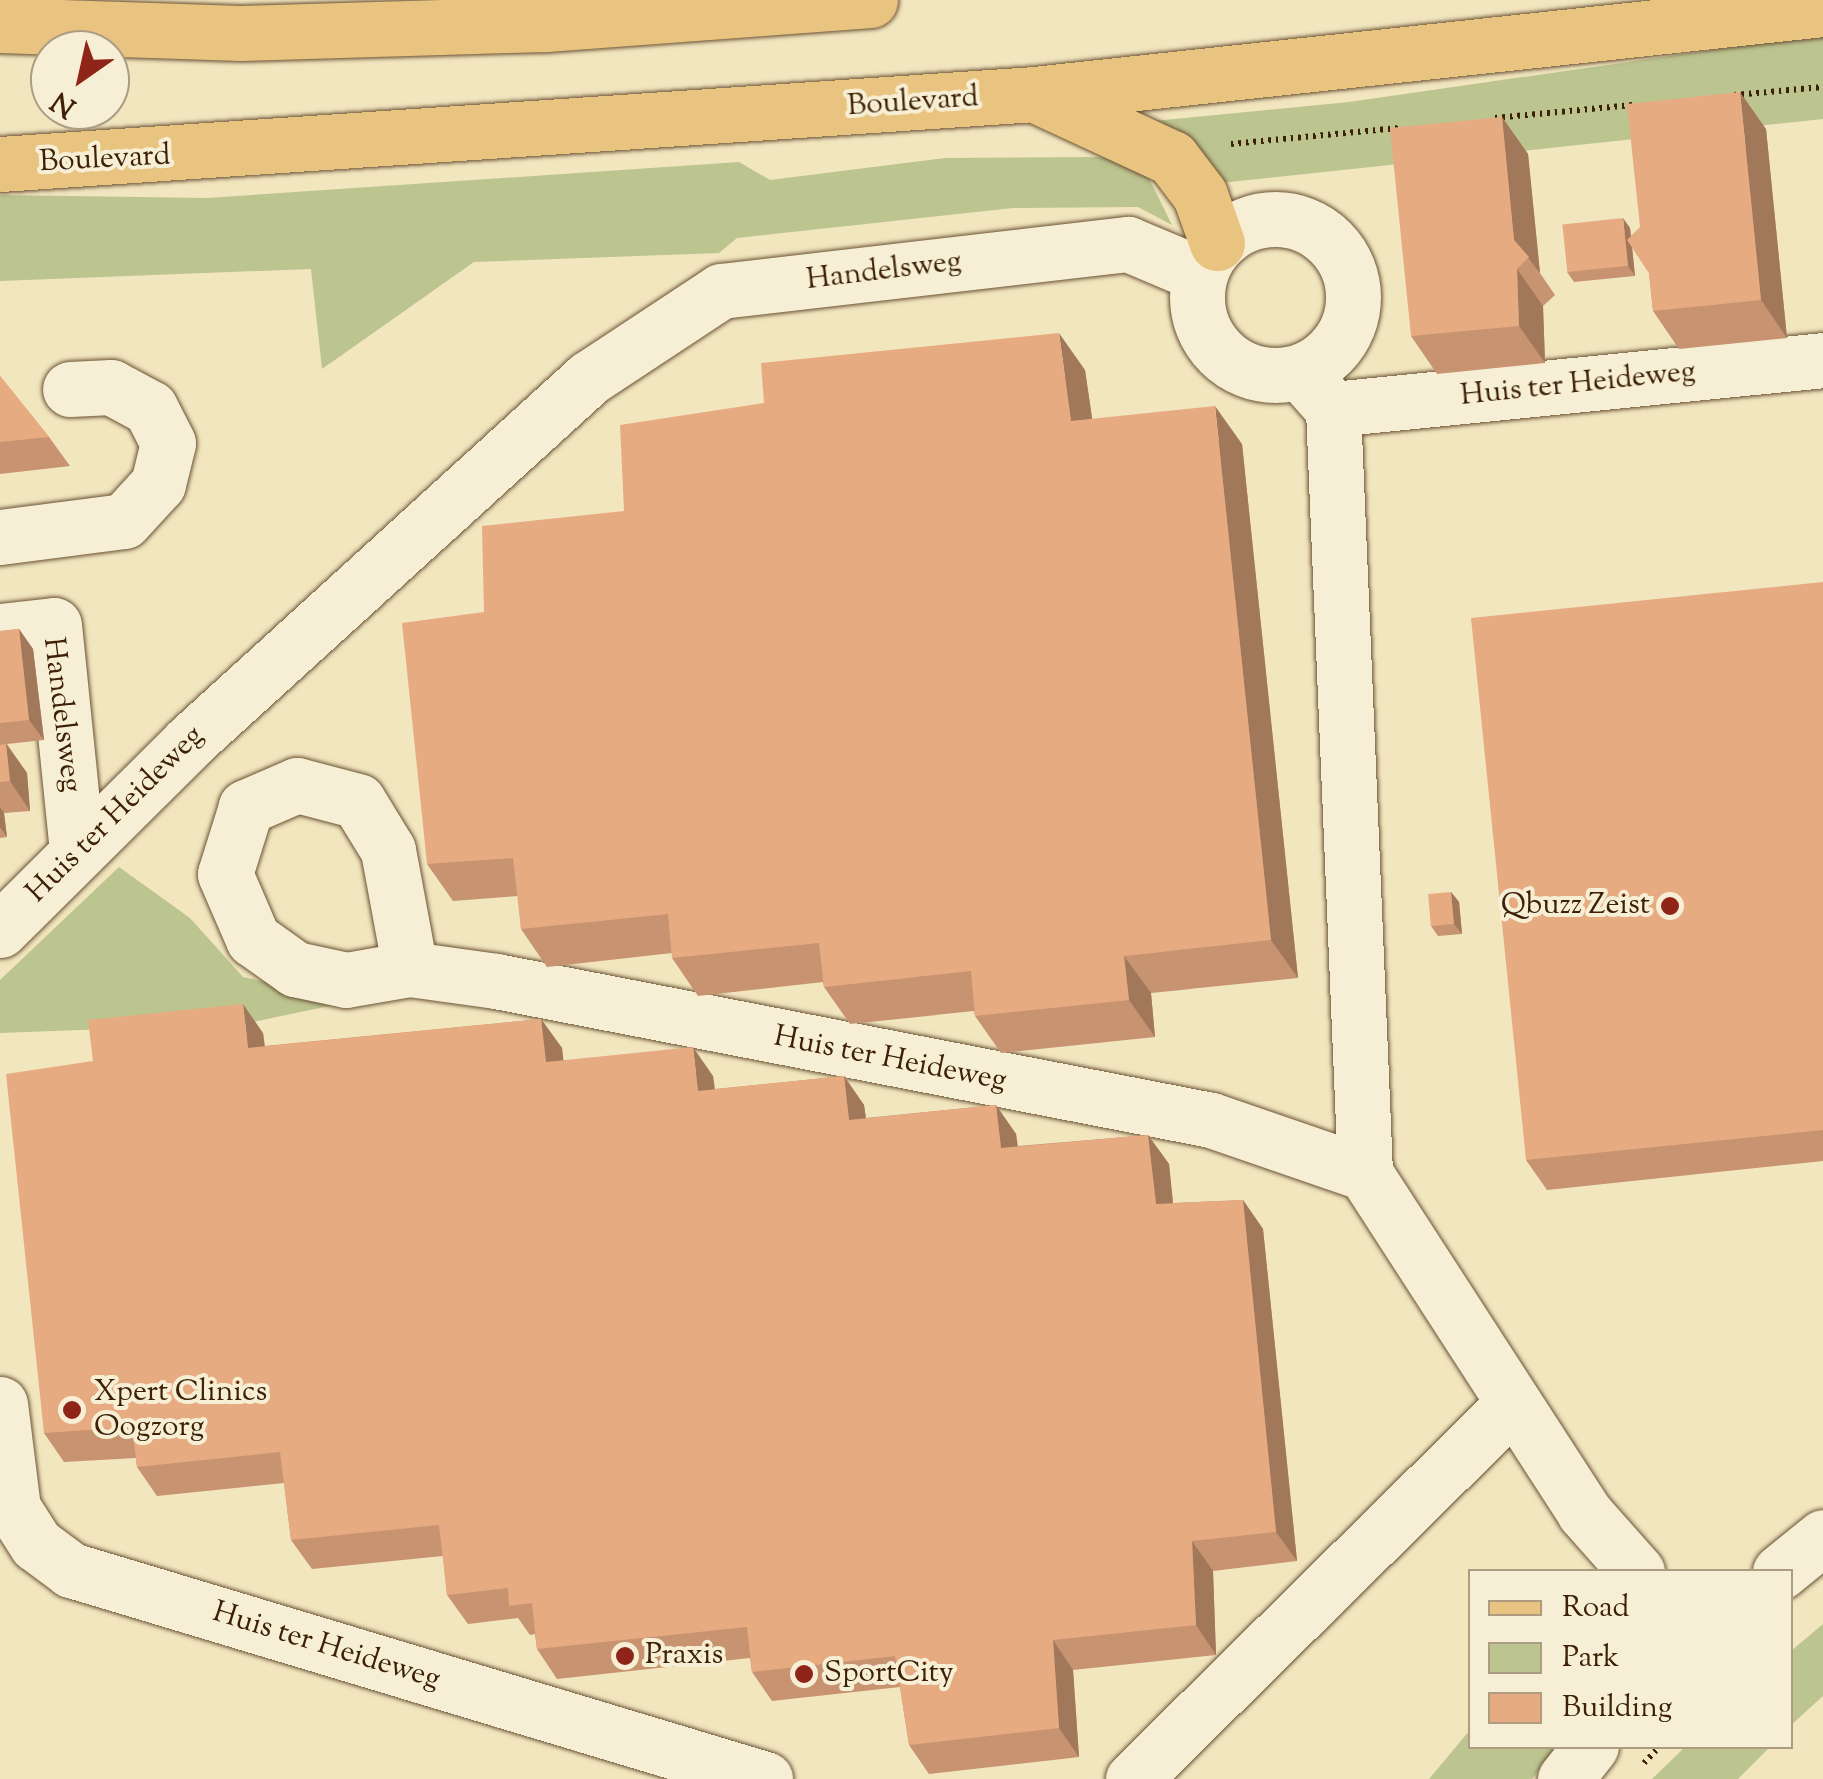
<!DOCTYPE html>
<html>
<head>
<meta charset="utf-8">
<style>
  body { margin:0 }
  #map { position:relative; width:1823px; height:1779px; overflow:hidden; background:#f2e6bf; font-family:"Sorts Mill Goudy",serif }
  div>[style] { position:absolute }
  .green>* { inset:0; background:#bcc490 }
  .path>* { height:6px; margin-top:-3px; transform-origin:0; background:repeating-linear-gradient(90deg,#3d2005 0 2.5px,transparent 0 7.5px) }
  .roads { filter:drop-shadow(0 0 2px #6a5234) drop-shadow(0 0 2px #6a5234) }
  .minor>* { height:55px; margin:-27.5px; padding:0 27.5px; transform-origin:27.5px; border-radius:27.5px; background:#f7efd5 }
  .minor>.ring { margin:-27.5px; padding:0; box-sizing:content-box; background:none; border:55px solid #f7efd5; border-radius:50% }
  .major>* { height:55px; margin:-27.5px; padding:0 27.5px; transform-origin:27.5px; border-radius:27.5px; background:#e9c380 }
  .wall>* { inset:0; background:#c79370 }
  .shaded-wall>* { inset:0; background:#a2785b }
  .building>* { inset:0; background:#e7ab82; transform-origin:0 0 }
  .dots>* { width:28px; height:28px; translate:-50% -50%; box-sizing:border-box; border:5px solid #f7efd5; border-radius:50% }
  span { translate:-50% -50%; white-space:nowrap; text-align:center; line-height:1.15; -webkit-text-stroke:8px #f7efd5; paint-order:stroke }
  .street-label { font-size:30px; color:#3d2005 }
  .poi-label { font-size:30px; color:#3d2005 }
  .right { translate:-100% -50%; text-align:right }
  .left { translate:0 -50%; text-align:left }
  .legend { position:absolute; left:1468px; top:1569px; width:325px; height:180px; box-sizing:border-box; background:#f7efd5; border:2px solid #ad9c82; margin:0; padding:12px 18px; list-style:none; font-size:30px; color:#3d2005 }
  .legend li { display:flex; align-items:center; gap:20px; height:50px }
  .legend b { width:50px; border:2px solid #ad9c82 }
  .north { position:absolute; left:30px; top:30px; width:100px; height:100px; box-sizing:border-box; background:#f7efd5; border:2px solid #ad9c82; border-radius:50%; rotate:214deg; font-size:28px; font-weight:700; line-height:40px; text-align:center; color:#3d2005 }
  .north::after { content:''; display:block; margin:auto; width:35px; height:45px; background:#8f2418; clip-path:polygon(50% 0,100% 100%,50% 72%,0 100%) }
</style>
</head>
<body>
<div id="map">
  <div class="green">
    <div style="clip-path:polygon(1823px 34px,1823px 119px,1220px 183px,1198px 149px,1113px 125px,1349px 102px)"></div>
    <div style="clip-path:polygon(1101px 157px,1146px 172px,1172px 225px,1138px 207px,1013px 208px,737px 238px,719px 253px,474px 262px,322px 369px,311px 269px,0 281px,0 195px,207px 198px,739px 162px,770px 180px,945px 158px)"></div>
    <div style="clip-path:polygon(119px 867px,190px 918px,243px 977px,353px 1001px,243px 1024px,0 1033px,0 980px)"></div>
    <div style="clip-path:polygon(1823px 1624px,1823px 1696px,1791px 1725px,1791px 1651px)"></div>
    <div style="clip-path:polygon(1470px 1730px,1470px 1746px,1558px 1747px,1532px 1779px,1429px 1779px)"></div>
    <div style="clip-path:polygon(1685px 1747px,1685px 1746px,1770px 1747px,1738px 1779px,1652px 1779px)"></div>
  </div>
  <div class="path">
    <div style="left:1734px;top:95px;width:89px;rotate:-5.1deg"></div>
    <div style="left:1495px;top:118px;width:138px;rotate:-5.4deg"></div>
    <div style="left:1231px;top:144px;width:168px;rotate:-5.5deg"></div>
    <div style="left:1644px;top:1763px;width:23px;rotate:-47deg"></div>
  </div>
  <div class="roads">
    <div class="minor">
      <div class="ring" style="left:1197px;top:219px;width:101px;height:101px"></div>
      <div style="left:1300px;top:372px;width:50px;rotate:48.3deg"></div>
      <div style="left:1333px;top:409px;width:765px;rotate:87.6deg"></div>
      <div style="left:1365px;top:1173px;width:404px;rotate:57.1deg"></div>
      <div style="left:1584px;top:1512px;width:80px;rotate:48.5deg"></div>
      <div style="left:1333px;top:409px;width:492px;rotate:-5.7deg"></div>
      <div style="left:0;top:537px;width:125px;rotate:-7.4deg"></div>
      <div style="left:124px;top:521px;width:50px;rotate:-47.4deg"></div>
      <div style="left:158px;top:484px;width:42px;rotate:-76.3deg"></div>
      <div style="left:168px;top:443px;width:39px;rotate:-117deg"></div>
      <div style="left:150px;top:408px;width:44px;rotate:-151.7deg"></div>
      <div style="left:111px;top:387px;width:41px;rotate:177.2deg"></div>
      <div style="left:0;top:631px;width:54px;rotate:-6.3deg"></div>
      <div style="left:54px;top:625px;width:229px;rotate:84.2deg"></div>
      <div style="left:0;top:930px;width:267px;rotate:-44.8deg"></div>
      <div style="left:189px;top:742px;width:541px;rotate:-42.3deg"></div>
      <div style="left:589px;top:378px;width:158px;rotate:-33.4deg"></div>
      <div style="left:721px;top:291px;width:410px;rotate:-6.6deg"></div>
      <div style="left:1128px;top:244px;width:77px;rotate:22.9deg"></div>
      <div style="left:410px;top:969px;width:121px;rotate:-100.5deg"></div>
      <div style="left:388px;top:850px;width:57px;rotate:-121.5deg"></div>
      <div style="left:358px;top:801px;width:63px;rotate:-165.3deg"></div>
      <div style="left:297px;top:785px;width:56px;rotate:156.7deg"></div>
      <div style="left:246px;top:807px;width:70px;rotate:107.4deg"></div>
      <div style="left:225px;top:874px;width:71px;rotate:66.7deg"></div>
      <div style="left:253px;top:939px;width:52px;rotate:35.5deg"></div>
      <div style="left:295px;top:969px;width:52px;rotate:12.2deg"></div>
      <div style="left:346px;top:980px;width:65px;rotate:-9.8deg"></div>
      <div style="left:410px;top:969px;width:87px;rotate:7.9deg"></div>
      <div style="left:496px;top:981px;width:728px;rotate:11deg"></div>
      <div style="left:1211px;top:1120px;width:163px;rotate:19deg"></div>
      <div style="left:0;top:1404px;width:105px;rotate:82.9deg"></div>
      <div style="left:13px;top:1508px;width:43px;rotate:57.4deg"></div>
      <div style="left:36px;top:1544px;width:44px;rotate:36.6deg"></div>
      <div style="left:71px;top:1570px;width:725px;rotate:16.76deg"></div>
      <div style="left:1780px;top:1572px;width:55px;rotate:-39.1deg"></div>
      <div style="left:1133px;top:1779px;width:532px;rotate:-44.62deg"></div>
      <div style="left:1565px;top:1779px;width:42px;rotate:-51.8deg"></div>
    </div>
    <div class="major">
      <div style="left:0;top:25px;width:241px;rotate:1.9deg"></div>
      <div style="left:241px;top:33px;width:305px;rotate:-1.7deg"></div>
      <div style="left:546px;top:24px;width:325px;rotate:-4.2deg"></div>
      <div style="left:1036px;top:95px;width:150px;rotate:24.9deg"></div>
      <div style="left:1172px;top:158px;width:46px;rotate:52.9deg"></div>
      <div style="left:1200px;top:195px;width:51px;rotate:70.5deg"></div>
      <div style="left:0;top:164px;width:1036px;rotate:-3.87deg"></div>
      <div style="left:1034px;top:94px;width:794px;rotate:-6.15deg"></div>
    </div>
  </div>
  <div class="wall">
    <div style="clip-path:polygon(1502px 117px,1528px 154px,1540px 273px,1555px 295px,1543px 306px,1545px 363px,1437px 374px,1411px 336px)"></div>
    <div style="clip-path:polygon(1766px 129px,1787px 338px,1679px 349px,1653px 311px,1649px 273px,1632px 247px,1635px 276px,1574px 282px,1567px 272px,1630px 228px,1631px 236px)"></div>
    <div style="clip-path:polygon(1085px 370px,1092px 419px,1242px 444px,1298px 978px,1151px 993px,1155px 1037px,1001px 1053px,975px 1016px,974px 1011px,850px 1024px,824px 987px,823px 982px,698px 996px,672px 958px,672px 953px,547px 967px,521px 929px,518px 896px,453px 901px,427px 864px,484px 612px,624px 511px)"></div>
    <div style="clip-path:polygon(0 376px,49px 437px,70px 466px,0 474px)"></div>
    <div style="clip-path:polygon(1823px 582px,1823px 1161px,1547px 1190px,1526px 1160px)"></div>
    <div style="clip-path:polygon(19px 629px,33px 649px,44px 740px,7px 744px,27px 773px,30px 811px,4px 813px,7px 837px,0 838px,0 631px)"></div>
    <div style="clip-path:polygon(1451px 892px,1459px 902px,1462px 934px,1438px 936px,1431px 926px)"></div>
    <div style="clip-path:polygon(541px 1019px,562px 1048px,563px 1060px,713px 1076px,715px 1089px,844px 1076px,864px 1105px,866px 1118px,996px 1105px,1016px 1134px,1018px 1146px,1148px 1135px,1169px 1164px,1173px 1203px,1243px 1200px,1263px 1229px,1297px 1561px,1213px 1571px,1216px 1655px,1073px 1670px,1079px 1757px,929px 1774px,909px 1745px,900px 1687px,772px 1701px,752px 1672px,750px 1658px,557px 1679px,537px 1649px,535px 1634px,530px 1635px,518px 1618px,468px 1624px,447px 1595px,443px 1556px,312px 1569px,291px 1540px,284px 1483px,157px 1496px,137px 1467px,136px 1458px,64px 1462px,44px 1433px,93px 1061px,263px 1033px,265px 1046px)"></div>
  </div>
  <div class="shaded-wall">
    <div style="clip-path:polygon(1740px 92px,1766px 129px,1787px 338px,1761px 300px)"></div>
    <div style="clip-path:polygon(1502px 117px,1528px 154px,1540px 273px,1514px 240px)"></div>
    <div style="clip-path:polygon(1623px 218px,1630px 228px,1635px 276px,1628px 266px)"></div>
    <div style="clip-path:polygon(1517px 269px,1543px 306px,1545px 363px,1519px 326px)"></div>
    <div style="clip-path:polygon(1059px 333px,1085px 370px,1098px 458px,1071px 421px)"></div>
    <div style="clip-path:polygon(1215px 406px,1242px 444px,1298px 978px,1271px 940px)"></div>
    <div style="clip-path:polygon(19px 629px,33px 649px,44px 740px,29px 720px)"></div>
    <div style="clip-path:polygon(6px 744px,27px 773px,30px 811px,10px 781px)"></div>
    <div style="clip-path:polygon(0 807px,4px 813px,7px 837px,0 827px)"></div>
    <div style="clip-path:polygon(1451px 892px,1459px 902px,1462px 934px,1454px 924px)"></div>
    <div style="clip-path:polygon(1124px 956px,1151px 993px,1155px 1037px,1129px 1000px)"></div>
    <div style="clip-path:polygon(243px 1004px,263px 1033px,268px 1077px,248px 1048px)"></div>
    <div style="clip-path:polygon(541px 1019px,562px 1048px,567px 1091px,546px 1062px)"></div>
    <div style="clip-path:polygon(693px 1047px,713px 1076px,718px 1120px,698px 1091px)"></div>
    <div style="clip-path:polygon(844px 1076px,864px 1105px,870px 1149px,849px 1120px)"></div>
    <div style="clip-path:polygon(996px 1105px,1016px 1134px,1021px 1177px,1001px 1148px)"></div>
    <div style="clip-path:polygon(1148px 1135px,1169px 1164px,1176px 1233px,1156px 1204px)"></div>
    <div style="clip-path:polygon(1243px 1200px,1263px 1229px,1297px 1561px,1276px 1532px)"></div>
    <div style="clip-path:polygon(1192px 1541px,1213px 1571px,1216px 1655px,1196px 1625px)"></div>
    <div style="clip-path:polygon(1053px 1640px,1073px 1670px,1079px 1757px,1059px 1728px)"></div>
  </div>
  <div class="building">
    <div style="clip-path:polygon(1740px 92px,1761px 300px,1653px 311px,1649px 273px,1627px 240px,1640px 227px,1627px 104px)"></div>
    <div style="clip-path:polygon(1502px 117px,1514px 240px,1529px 257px,1517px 269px,1519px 326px,1411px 336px,1390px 128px)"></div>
    <div style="left:1623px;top:218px;width:48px;height:61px;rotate:84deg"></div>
    <div style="clip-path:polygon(1059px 333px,1071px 421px,1215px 406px,1271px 940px,1124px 956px,1129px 1000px,975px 1016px,971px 971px,824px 987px,819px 943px,672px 958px,668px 914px,521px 929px,513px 858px,427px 864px,402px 623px,484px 612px,482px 526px,624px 511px,620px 425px,764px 403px,761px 363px)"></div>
    <div style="clip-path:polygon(0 376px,49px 437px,0 442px)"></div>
    <div style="clip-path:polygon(1823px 582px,1823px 1130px,1526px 1160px,1471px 618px)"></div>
    <div style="clip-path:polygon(19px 629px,29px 720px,0 723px,0 631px)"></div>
    <div style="clip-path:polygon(6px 744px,10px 781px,0 782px,0 745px)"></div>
    <div style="left:1451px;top:892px;width:32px;height:23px;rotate:85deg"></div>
    <div style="clip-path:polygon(243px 1004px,248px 1048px,541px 1019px,546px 1062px,693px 1047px,698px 1091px,844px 1076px,849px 1120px,996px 1105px,1001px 1148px,1148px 1135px,1156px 1204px,1243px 1200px,1276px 1532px,1192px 1541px,1196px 1625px,1053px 1640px,1059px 1728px,909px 1745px,895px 1656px,752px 1672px,747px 1627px,537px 1649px,532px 1603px,509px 1606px,508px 1588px,447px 1595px,439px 1525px,291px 1540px,280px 1452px,137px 1467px,132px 1427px,44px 1433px,6px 1074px,93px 1061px,88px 1020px)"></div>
  </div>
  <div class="dots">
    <div style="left:1670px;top:906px;background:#8f2418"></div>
    <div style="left:72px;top:1410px;background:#8f2418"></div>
    <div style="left:625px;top:1656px;background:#8f2418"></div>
    <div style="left:804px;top:1674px;background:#8f2418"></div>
  </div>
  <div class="street-label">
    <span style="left:913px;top:103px;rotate:-4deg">Boulevard</span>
    <span style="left:105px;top:160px;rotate:-3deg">Boulevard</span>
    <span style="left:884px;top:272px;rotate:-7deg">Handelsweg</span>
    <span style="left:1578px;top:385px;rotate:-6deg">Huis ter Heideweg</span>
    <span style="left:61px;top:715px;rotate:83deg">Handelsweg</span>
    <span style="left:116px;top:815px;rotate:-45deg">Huis ter Heideweg</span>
    <span style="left:890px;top:1060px;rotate:11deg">Huis ter Heideweg</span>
    <span style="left:326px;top:1647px;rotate:17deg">Huis ter Heideweg</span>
  </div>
  <div class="poi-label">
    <span class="right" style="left:1650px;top:906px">Qbuzz Zeist</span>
    <span class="left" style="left:94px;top:1410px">Xpert Clinics<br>Oogzorg</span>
    <span class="left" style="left:645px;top:1656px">Praxis</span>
    <span class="left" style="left:824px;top:1674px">SportCity</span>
  </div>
  <ul class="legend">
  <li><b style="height:12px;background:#e9c380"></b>Road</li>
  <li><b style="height:28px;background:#bcc490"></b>Park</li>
  <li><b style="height:28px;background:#e7ab82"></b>Building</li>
  </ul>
  <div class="north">N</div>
</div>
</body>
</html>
